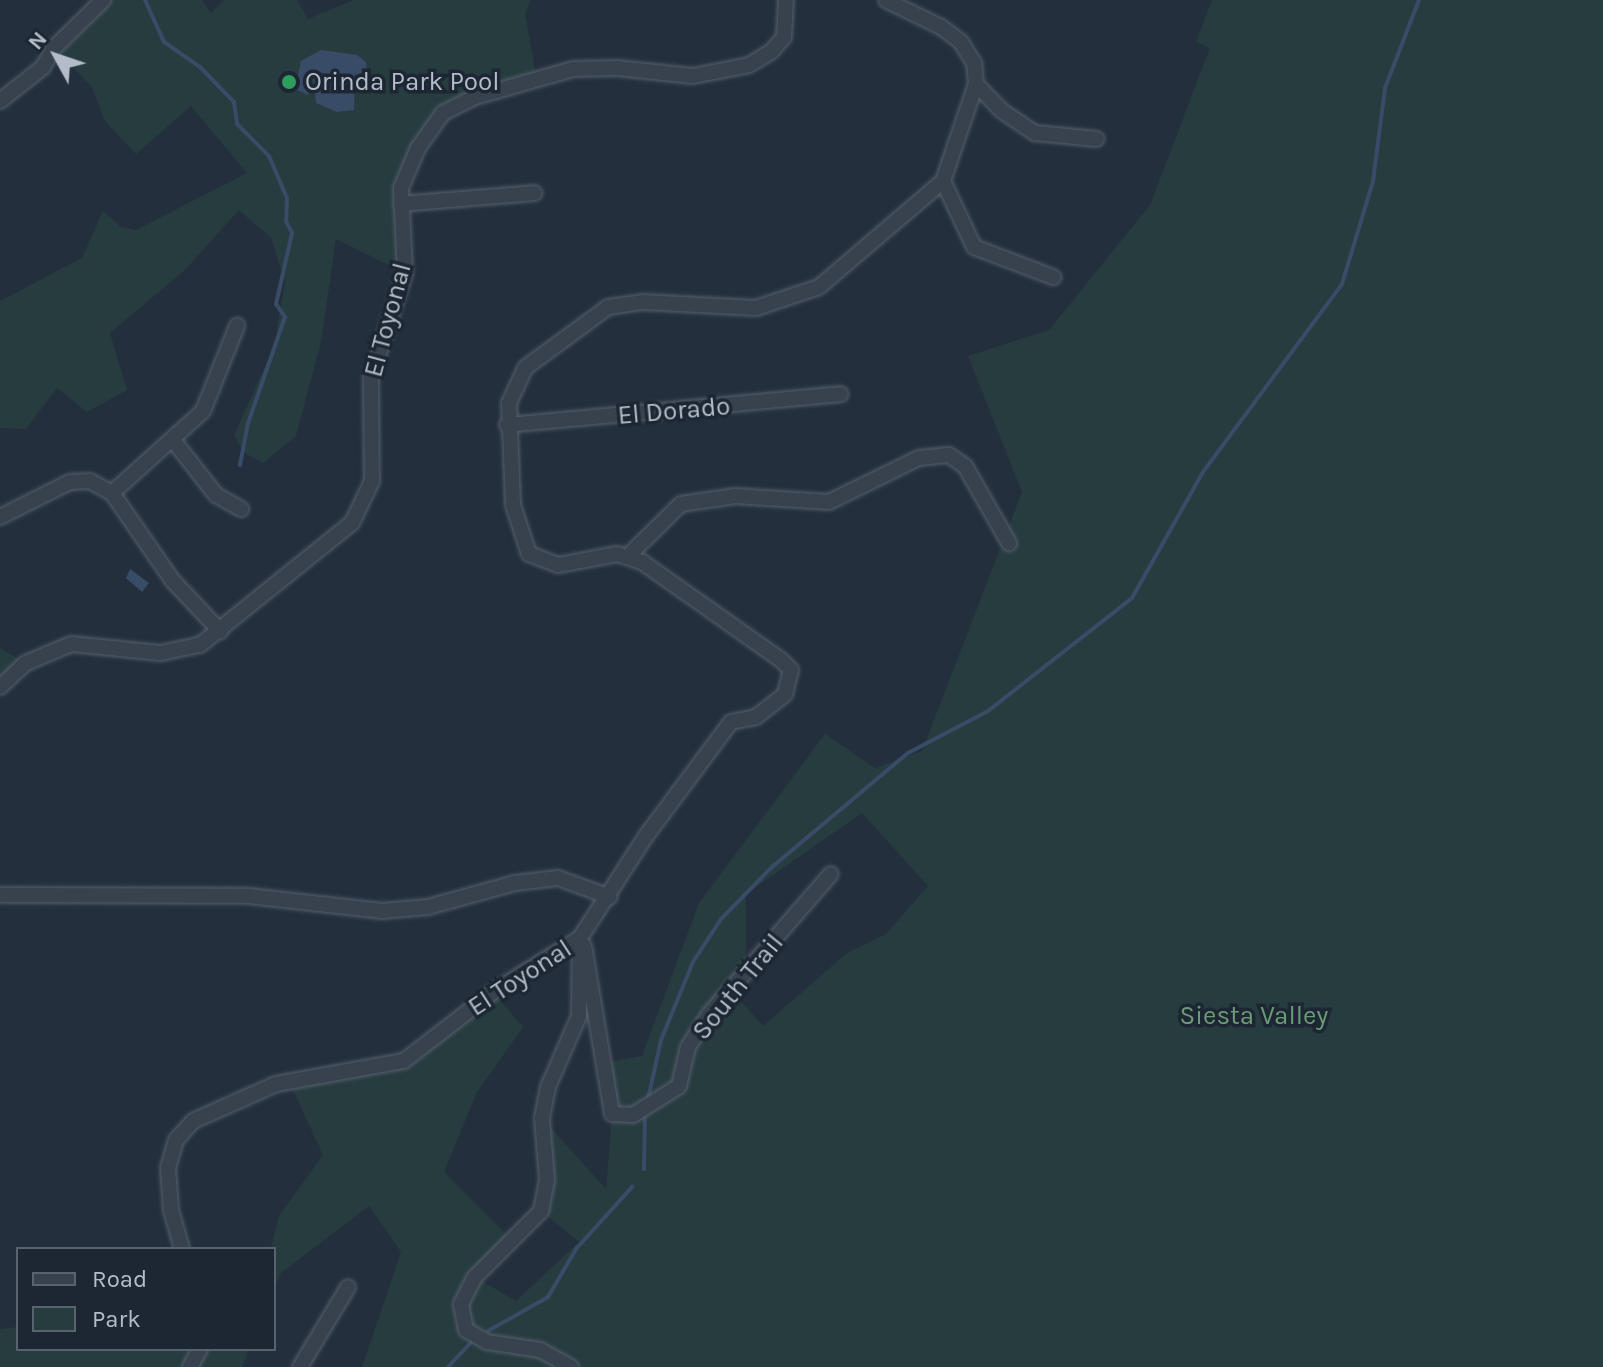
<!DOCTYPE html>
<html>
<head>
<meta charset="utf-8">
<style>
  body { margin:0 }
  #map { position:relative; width:1603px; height:1367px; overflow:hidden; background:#242f3e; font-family:Karla,sans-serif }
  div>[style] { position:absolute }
  .green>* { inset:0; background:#263c3f }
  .water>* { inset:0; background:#394c67 }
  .stream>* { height:4px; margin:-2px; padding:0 2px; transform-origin:2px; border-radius:2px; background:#394c67 }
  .roads { filter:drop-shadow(0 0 2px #565f6c) drop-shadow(0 0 2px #565f6c) }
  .street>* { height:14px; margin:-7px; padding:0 7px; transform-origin:7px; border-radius:7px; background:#38414e }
  .dots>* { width:22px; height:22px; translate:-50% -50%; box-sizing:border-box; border:4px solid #1d2633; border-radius:50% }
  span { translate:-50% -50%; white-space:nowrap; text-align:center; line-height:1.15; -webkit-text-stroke:7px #1d2633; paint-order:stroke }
  .poi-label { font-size:26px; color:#b4bcc9 }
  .left { translate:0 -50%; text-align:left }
  .street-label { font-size:26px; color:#b4bcc9 }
  .park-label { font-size:26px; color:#6b9a76 }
  .legend { position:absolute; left:16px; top:1247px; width:260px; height:104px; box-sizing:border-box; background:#1d2633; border:2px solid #59626f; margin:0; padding:10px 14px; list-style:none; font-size:24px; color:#b4bcc9 }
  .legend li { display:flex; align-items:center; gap:16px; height:40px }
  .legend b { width:40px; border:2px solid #59626f }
  .north { position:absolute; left:16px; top:16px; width:80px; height:80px; -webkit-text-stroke:6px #1d2633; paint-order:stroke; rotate:310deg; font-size:22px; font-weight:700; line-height:32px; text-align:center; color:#b4bcc9 }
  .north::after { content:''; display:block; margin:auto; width:28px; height:36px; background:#b4bcc9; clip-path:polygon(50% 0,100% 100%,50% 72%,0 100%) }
</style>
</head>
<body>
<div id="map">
  <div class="green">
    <div style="clip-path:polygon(103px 0,202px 0,211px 13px,224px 0,297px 0,308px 19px,354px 0,531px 0,525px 14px,537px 80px,443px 113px,401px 188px,405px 273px,336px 239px,321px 342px,296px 436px,263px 463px,243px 452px,234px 435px,274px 347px,285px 282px,271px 238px,239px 210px,185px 270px,110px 333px,127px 390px,87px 412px,57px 388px,26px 429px,0 428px,0 301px,82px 258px,103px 211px,121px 227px,136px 230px,247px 173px,191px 106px,136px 154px,105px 121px,92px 87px,54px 48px)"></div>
    <div style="clip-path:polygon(evenodd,1212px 0,1603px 0,1603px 1367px,362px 1367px,401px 1252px,369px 1206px,281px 1273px,274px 1289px,271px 1249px,279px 1216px,323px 1155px,289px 1081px,395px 1065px,493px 992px,523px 1027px,477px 1092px,444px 1172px,512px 1240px,475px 1277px,516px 1301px,579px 1242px,541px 1211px,542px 1118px,606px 1189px,612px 1114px,601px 1063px,642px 1056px,699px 903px,825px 734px,875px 768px,922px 751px,1022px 492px,968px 356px,1049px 330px,1150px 205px,1210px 48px,1196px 42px,1212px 0,862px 813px,928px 886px,886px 934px,847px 953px,763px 1026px,730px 989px,746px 967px,746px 894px,862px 813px)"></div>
    <div style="clip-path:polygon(0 648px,26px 663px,0 687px)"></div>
    <div style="clip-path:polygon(18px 1327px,18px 1349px,249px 1349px,242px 1367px,0 1367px,0 1329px)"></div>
  </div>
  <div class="water">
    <div style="clip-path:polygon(321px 50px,357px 55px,366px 62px,367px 87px,359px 86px,355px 72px,354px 110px,337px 112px,316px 103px,313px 76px,307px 76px,308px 95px,295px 89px,301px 61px)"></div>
    <div style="clip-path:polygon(130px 569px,149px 583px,142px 592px,126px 578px)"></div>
  </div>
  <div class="stream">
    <div style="left:145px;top:0;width:46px;rotate:65.7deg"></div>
    <div style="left:164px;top:42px;width:44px;rotate:34.8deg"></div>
    <div style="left:200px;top:67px;width:49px;rotate:45.8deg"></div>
    <div style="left:234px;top:102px;width:22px;rotate:82deg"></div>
    <div style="left:237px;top:124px;width:45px;rotate:45deg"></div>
    <div style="left:269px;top:156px;width:46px;rotate:66.8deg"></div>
    <div style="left:287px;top:198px;width:23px;rotate:92deg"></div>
    <div style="left:286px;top:221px;width:13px;rotate:63deg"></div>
    <div style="left:292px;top:233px;width:73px;rotate:102.7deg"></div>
    <div style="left:276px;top:304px;width:16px;rotate:55deg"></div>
    <div style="left:285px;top:317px;width:112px;rotate:109.2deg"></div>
    <div style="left:248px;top:423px;width:43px;rotate:100.8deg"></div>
    <div style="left:648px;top:1099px;width:60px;rotate:-77.6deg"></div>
    <div style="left:661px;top:1040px;width:84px;rotate:-67.7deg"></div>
    <div style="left:693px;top:962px;width:51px;rotate:-56.9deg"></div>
    <div style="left:721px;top:919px;width:73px;rotate:-45.6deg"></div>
    <div style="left:772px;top:867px;width:177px;rotate:-40deg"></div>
    <div style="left:908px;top:753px;width:90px;rotate:-27.7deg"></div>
    <div style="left:988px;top:711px;width:183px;rotate:-38.1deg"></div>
    <div style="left:1132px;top:598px;width:145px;rotate:-60.6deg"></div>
    <div style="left:1203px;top:472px;width:234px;rotate:-53.5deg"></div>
    <div style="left:1342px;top:284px;width:108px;rotate:-73.2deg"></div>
    <div style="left:1373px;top:181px;width:94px;rotate:-82.6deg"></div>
    <div style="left:1385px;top:88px;width:94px;rotate:-68.9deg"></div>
    <div style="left:644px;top:1169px;width:58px;rotate:-89deg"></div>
    <div style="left:488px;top:1331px;width:69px;rotate:-29.5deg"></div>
    <div style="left:548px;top:1297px;width:56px;rotate:-59.7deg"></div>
    <div style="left:576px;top:1249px;width:84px;rotate:-47.9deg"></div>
    <div style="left:448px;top:1367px;width:33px;rotate:-47deg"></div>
  </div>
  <div class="roads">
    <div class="street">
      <div style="left:976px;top:84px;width:37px;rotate:46deg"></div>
      <div style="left:1002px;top:111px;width:40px;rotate:34deg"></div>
      <div style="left:1035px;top:133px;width:62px;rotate:5.5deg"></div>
      <div style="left:0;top:101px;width:55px;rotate:-38.3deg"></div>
      <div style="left:43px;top:67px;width:22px;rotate:-60deg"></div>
      <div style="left:54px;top:48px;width:69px;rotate:-44.4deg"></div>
      <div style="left:943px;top:181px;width:73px;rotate:64.8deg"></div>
      <div style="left:974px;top:247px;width:85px;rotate:20.8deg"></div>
      <div style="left:401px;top:204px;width:134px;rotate:-4.7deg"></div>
      <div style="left:507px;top:425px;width:335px;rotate:-5.3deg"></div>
      <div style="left:173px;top:440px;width:70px;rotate:52deg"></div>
      <div style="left:216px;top:495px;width:29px;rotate:29deg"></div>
      <div style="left:112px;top:493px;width:122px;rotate:-42deg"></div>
      <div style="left:203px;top:411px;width:92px;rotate:-68.2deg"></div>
      <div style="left:0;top:517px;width:78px;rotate:-26.6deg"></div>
      <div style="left:70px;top:482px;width:20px;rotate:-3deg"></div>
      <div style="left:90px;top:481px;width:25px;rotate:29deg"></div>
      <div style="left:112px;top:493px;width:107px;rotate:55.3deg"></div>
      <div style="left:173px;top:581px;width:69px;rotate:46.8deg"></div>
      <div style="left:627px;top:557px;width:76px;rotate:-44.5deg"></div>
      <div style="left:681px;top:504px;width:55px;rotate:-8.4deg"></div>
      <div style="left:735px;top:496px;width:94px;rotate:3.7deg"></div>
      <div style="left:829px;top:502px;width:100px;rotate:-26.1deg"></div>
      <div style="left:919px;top:458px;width:30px;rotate:-6deg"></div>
      <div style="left:949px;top:455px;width:19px;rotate:35deg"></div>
      <div style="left:965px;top:466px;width:89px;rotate:60.3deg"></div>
      <div style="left:0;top:687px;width:35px;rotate:-43deg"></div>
      <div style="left:26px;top:663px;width:49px;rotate:-22.9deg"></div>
      <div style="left:71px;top:644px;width:90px;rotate:5.7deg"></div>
      <div style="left:161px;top:653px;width:40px;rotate:-12deg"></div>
      <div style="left:200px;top:645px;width:195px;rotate:-38.8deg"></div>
      <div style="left:352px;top:523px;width:47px;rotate:-64.5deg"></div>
      <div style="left:372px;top:481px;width:103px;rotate:-90.6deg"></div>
      <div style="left:371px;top:378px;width:110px;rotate:-72.1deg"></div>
      <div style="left:405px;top:273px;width:85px;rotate:-92.7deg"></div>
      <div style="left:401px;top:188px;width:43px;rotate:-67deg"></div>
      <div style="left:418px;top:148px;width:43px;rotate:-54.5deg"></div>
      <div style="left:443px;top:113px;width:36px;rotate:-27deg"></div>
      <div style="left:475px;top:97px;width:102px;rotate:-15.9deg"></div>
      <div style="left:573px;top:69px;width:44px;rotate:-1.3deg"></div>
      <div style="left:617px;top:68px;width:76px;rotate:6deg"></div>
      <div style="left:693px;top:76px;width:57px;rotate:-11.1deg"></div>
      <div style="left:749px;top:65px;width:26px;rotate:-31deg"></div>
      <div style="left:771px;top:52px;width:20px;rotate:-49deg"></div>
      <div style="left:784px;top:37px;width:37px;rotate:-87deg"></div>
      <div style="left:0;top:895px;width:249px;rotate:0.2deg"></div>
      <div style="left:249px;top:896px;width:134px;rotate:6.4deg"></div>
      <div style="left:382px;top:911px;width:46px;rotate:-5deg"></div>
      <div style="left:428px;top:907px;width:90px;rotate:-15.4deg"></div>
      <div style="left:515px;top:883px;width:43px;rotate:-6.6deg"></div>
      <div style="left:558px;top:878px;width:55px;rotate:20.1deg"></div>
      <div style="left:584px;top:946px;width:170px;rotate:80.5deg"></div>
      <div style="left:612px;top:1114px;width:21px;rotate:3deg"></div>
      <div style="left:633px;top:1115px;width:54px;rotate:-32.2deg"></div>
      <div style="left:679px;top:1086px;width:40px;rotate:-77deg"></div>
      <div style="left:688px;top:1047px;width:40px;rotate:-57.1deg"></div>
      <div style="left:710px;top:1013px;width:184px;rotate:-49deg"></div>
      <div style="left:182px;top:1249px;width:41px;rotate:-105.8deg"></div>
      <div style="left:171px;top:1210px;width:42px;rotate:-94.1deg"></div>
      <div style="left:168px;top:1168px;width:29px;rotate:-74deg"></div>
      <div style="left:176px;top:1140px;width:25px;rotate:-48deg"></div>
      <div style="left:193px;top:1121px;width:91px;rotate:-24deg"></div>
      <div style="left:276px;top:1084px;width:130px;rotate:-10.2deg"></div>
      <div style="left:404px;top:1061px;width:113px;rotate:-37.8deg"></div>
      <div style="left:493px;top:992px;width:102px;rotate:-31.8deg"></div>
      <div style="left:580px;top:938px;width:121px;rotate:-57.1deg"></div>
      <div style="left:646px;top:836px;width:142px;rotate:-53.3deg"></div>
      <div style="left:731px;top:722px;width:25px;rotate:-11deg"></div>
      <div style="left:756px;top:717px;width:37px;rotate:-38deg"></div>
      <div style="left:785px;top:694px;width:25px;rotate:-76deg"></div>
      <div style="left:791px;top:670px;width:14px;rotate:-135deg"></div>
      <div style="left:781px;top:660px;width:170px;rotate:-144.8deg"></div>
      <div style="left:642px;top:562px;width:26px;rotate:-162deg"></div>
      <div style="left:617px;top:554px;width:60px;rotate:169.4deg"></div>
      <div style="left:558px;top:565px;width:31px;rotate:-159deg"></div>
      <div style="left:529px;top:554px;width:52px;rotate:-108.1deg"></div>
      <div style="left:513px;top:505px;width:102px;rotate:-92.2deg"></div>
      <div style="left:509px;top:403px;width:38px;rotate:-65deg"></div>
      <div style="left:525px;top:368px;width:103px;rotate:-36.3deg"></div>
      <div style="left:608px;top:307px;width:35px;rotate:-8deg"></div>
      <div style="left:643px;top:302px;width:113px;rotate:3deg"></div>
      <div style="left:756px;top:308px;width:66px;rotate:-18.4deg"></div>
      <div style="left:819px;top:287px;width:163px;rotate:-40.5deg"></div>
      <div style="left:943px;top:181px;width:102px;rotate:-71.2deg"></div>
      <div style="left:976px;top:84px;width:21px;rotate:-95deg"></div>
      <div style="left:974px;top:63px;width:25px;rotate:-122deg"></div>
      <div style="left:961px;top:42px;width:25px;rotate:-143deg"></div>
      <div style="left:941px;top:27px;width:61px;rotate:-153.9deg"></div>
      <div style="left:190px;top:1367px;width:21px;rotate:-61deg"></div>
      <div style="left:300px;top:1367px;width:93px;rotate:-59deg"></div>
      <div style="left:571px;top:1367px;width:35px;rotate:-151deg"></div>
      <div style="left:540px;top:1350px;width:54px;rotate:-171.4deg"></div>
      <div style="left:487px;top:1342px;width:24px;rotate:-150deg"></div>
      <div style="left:466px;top:1330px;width:26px;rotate:-101deg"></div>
      <div style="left:461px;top:1304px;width:30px;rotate:-63deg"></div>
      <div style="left:475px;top:1277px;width:93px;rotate:-45deg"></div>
      <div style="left:541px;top:1211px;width:32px;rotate:-79deg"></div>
      <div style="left:547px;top:1180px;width:62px;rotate:-94.6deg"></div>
      <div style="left:542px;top:1118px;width:32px;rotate:-79deg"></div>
      <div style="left:548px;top:1087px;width:77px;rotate:-66.4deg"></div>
      <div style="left:579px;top:1016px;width:78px;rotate:-89.3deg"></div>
    </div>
  </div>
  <div class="dots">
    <div style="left:289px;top:82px;background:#2e9e5b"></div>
  </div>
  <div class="poi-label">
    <span class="left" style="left:305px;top:82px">Orinda Park Pool</span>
  </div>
  <div class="street-label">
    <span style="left:388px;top:320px;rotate:-75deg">El Toyonal</span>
    <span style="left:674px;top:411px;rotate:-5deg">El Dorado</span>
    <span style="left:520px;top:978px;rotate:-33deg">El Toyonal</span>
    <span style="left:738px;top:987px;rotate:-51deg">South Trail</span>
  </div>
  <div class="park-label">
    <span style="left:1254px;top:1016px">Siesta Valley</span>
  </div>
  <ul class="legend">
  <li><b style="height:10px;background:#38414e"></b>Road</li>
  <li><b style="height:22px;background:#263c3f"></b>Park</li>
  </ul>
  <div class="north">N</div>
</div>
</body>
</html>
